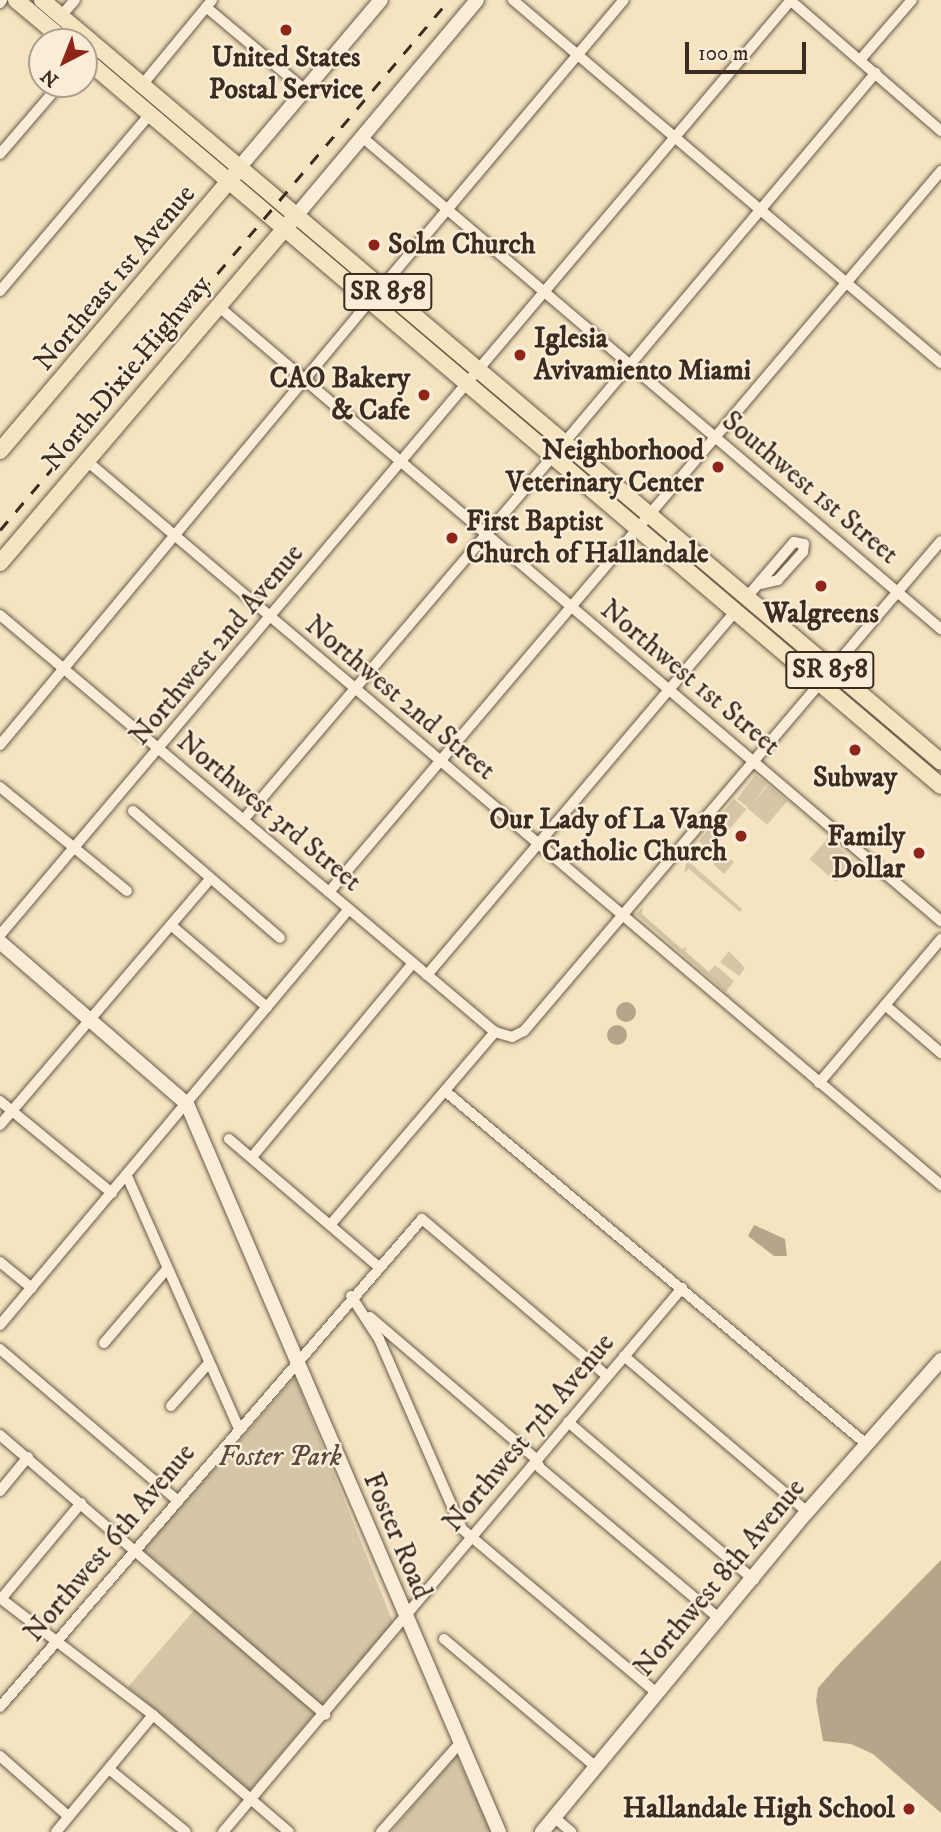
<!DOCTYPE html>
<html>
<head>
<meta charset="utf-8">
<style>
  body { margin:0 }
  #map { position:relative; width:941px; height:1832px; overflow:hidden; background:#f6e4c1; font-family:"IM FELL DW Pica",serif }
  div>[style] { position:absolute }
  .green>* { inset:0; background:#d6c5a6; transform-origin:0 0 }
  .water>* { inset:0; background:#b6a58b }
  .round { border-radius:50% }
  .roads { filter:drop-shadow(0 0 2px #695a49) drop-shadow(0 0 2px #695a49) }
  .street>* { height:10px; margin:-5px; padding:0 5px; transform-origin:5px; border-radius:5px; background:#f9edd7 }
  .secondary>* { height:14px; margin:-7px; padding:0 7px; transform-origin:7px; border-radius:7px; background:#f9edd7 }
  .primary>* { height:16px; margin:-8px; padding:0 8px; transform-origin:8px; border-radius:8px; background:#f6e4c1 }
  .rail>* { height:2.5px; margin-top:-1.25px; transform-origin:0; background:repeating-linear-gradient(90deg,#3a2c21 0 12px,transparent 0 24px) }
  .dots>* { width:19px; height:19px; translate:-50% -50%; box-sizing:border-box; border:4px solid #f9edd7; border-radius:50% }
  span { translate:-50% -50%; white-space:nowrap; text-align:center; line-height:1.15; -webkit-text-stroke:5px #f9edd7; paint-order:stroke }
  .shield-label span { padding:2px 5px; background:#f9edd7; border:2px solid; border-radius:5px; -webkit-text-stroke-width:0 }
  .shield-label { font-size:26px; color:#3a2c21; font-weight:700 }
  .poi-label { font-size:28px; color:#3a2c21; font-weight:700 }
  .left { translate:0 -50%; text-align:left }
  .right { translate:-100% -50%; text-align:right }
  .street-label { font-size:28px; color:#3a2c21 }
  .park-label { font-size:28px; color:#594b3c; font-style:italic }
  .north { position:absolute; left:28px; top:28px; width:70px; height:70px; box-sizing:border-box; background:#f9edd7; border:2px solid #ada08e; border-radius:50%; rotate:222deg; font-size:19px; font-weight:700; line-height:28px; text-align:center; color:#3a2c21 }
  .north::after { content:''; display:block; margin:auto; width:24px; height:32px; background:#8f2418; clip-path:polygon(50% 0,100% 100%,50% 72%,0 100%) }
  .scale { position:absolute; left:685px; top:42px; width:121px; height:32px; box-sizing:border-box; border:4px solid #3a2c21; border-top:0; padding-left:9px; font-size:21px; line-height:24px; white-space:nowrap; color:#3a2c21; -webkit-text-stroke:5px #f9edd7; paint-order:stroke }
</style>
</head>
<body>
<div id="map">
  <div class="green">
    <div style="left:755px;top:775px;width:15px;height:30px;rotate:37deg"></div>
    <div style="left:768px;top:785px;width:25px;height:31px;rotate:40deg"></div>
    <div style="left:734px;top:799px;width:16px;height:55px;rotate:40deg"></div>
    <div style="left:828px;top:838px;width:35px;height:28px;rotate:41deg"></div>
    <div style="clip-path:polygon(716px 848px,734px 862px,724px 874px,714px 865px,711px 853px)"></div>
    <div style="clip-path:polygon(687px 860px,742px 909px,740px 912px,689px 869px,684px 873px)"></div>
    <div style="clip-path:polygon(643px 907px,642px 914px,682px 949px,687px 947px,685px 951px,709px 972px,715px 965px,734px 981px,726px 992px,636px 914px)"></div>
    <div style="clip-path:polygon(729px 951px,745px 968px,739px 976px,720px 962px)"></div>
    <div style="clip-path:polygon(295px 1377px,393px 1622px,249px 1791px,128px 1687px,202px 1601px,143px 1550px)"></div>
    <div style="clip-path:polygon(456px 1756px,492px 1832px,391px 1832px)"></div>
  </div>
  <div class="water">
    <div class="round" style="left:616px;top:1002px;width:20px;height:20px"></div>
    <div class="round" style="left:607px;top:1025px;width:20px;height:20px"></div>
    <div style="clip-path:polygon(754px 1225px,785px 1239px,787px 1256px,774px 1256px,748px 1236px)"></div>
    <div style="clip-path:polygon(941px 1560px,941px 1813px,873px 1754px,851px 1744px,823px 1741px,816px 1701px,818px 1688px,839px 1664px)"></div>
  </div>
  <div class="roads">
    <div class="street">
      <div style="left:513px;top:0;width:561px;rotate:40.3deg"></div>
      <div style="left:790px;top:0;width:200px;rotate:40.9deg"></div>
      <div style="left:0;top:3px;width:4px;rotate:-56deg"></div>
      <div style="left:206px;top:7px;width:129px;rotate:40deg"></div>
      <div style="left:61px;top:16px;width:21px;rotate:-49deg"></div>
      <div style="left:860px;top:60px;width:79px;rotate:-49.1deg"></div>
      <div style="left:142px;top:85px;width:110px;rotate:-50.5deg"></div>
      <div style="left:362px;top:137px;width:760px;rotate:40.36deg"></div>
      <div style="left:0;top:154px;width:92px;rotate:-49.4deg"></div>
      <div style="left:382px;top:287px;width:375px;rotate:-49.9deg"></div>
      <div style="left:0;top:291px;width:233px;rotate:-49.7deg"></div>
      <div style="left:218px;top:306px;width:949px;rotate:40.39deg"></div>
      <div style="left:564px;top:443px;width:484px;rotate:-49.9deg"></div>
      <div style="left:87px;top:461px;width:1120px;rotate:40.29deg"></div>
      <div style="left:747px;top:597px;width:72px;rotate:-49.5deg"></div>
      <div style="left:794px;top:542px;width:10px;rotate:11deg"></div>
      <div style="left:804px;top:544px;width:8px;rotate:97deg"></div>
      <div style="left:803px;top:552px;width:38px;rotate:132deg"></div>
      <div style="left:778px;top:580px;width:17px;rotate:167deg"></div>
      <div style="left:0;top:615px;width:647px;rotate:40.11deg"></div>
      <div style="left:495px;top:1032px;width:18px;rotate:16deg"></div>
      <div style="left:512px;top:1037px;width:13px;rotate:-27deg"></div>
      <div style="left:524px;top:1031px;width:643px;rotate:-49.6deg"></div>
      <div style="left:0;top:745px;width:577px;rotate:-50.21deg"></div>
      <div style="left:0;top:787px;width:164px;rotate:39.3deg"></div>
      <div style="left:133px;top:811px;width:194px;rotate:40.8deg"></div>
      <div style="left:244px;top:819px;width:475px;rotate:-49.6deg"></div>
      <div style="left:329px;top:892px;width:946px;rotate:-49.67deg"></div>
      <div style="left:172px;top:926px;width:125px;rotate:40.5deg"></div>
      <div style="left:0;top:935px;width:1225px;rotate:-49.77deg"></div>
      <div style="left:427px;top:975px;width:477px;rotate:-49.7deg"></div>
      <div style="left:885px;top:1005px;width:74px;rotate:40.6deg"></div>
      <div style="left:819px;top:1083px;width:189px;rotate:-49.7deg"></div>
      <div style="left:445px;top:1091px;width:548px;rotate:39.97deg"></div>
      <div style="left:0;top:1101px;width:145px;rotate:39.4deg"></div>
      <div style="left:0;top:1125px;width:323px;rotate:-49.5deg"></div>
      <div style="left:229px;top:1139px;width:197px;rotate:40.5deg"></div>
      <div style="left:252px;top:1157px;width:252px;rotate:-50.3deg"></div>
      <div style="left:127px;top:1176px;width:274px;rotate:66.1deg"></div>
      <div style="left:331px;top:1224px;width:253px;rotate:-49.5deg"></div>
      <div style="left:0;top:1262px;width:41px;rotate:39.1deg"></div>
      <div style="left:351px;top:1296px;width:51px;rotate:56.9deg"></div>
      <div style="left:379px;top:1339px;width:207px;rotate:66.4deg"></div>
      <div style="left:462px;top:1529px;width:255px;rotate:40.1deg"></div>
      <div style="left:370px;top:1317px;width:217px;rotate:40.5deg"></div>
      <div style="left:535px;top:1458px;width:11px;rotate:63deg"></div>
      <div style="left:540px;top:1468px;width:235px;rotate:40deg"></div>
      <div style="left:0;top:1325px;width:543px;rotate:-50.01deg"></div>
      <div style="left:104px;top:1343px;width:97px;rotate:-49.6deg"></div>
      <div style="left:0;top:1349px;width:233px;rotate:40.5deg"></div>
      <div style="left:624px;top:1356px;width:240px;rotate:40.4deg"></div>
      <div style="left:171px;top:1406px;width:56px;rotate:-48.6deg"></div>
      <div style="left:568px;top:1422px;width:244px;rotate:40.3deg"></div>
      <div style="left:0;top:1435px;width:429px;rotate:40.7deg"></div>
      <div style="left:0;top:1491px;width:44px;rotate:-50.5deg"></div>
      <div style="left:0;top:1598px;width:193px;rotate:37.4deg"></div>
      <div style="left:153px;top:1715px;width:179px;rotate:40.7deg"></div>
      <div style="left:1px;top:1599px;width:125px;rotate:-50.2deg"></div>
      <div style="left:444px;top:1639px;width:197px;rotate:40.1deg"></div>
      <div style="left:0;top:1707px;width:645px;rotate:-49.15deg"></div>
      <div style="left:422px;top:1219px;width:241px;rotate:40.3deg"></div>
      <div style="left:0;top:1756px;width:91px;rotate:41.4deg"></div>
      <div style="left:109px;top:1769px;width:99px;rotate:39.3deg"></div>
      <div style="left:554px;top:1817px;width:23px;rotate:41deg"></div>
      <div style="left:56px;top:1832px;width:152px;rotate:-50.3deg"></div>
      <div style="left:223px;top:1832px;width:712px;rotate:-49.84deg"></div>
      <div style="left:381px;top:1832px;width:119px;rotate:-48.4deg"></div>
    </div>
    <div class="secondary">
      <div style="left:238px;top:169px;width:221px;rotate:-49.8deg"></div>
      <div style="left:295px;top:217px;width:283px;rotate:-50deg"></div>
      <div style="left:0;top:942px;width:247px;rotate:40.9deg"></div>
      <div style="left:187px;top:1104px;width:792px;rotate:66.8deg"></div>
      <div style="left:542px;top:1832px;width:415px;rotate:-50.4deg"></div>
      <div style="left:807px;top:1512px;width:203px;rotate:-48.6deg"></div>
    </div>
    <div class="primary">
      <div style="left:16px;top:0;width:65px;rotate:40deg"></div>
      <div style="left:42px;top:0;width:1178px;rotate:40.28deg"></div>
      <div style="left:84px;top:58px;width:1124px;rotate:40.35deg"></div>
      <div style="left:0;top:451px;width:363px;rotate:-49.7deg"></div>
      <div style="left:0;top:563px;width:449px;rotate:-49.6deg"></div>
    </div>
  </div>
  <div class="rail">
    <div style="left:0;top:530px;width:695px;rotate:-49.73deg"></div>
  </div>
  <div class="dots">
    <div style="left:286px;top:30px;background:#8f2418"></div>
    <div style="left:374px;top:245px;background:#8f2418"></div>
    <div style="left:520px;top:355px;background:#8f2418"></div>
    <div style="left:424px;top:395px;background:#8f2418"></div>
    <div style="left:718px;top:467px;background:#8f2418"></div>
    <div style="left:452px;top:538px;background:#8f2418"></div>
    <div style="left:821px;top:586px;background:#8f2418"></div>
    <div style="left:855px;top:750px;background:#8f2418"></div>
    <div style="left:741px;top:836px;background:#8f2418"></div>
    <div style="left:919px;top:853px;background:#8f2418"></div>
    <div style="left:909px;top:1809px;background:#8f2418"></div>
  </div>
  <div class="shield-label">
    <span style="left:388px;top:292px">SR 858</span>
    <span style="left:830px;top:670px">SR 858</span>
  </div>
  <div class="poi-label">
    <span style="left:286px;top:74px">United States<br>Postal Service</span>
    <span class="left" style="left:388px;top:245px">Solm Church</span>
    <span class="left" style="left:534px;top:355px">Iglesia<br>Avivamiento Miami</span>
    <span class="right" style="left:410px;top:395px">CAO Bakery<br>&amp; Cafe</span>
    <span class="right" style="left:704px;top:467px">Neighborhood<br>Veterinary Center</span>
    <span class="left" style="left:466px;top:538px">First Baptist<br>Church of Hallandale</span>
    <span style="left:821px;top:614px">Walgreens</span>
    <span style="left:855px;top:778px">Subway</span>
    <span class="right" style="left:727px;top:836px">Our Lady of La Vang<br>Catholic Church</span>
    <span class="right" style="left:905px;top:853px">Family<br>Dollar</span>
    <span class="right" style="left:895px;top:1809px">Hallandale High School</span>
  </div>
  <div class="street-label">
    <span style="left:115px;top:278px;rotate:-50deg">Northeast 1st Avenue</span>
    <span style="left:127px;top:373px;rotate:-50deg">North Dixie Highway</span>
    <span style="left:810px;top:488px;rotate:40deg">Southwest 1st Street</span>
    <span style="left:217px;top:645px;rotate:-50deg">Northwest 2nd Avenue</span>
    <span style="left:690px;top:678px;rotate:40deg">Northwest 1st Street</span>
    <span style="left:400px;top:698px;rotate:40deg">Northwest 2nd Street</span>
    <span style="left:269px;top:812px;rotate:40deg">Northwest 3rd Street</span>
    <span style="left:529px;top:1433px;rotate:-50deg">Northwest 7th Avenue</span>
    <span style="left:397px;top:1536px;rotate:67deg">Foster Road</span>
    <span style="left:110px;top:1543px;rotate:-50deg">Northwest 6th Avenue</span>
    <span style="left:720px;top:1578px;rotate:-50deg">Northwest 8th Avenue</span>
  </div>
  <div class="park-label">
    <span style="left:280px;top:1457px">Foster Park</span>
  </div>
  <div class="north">N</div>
  <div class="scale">100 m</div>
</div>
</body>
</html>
